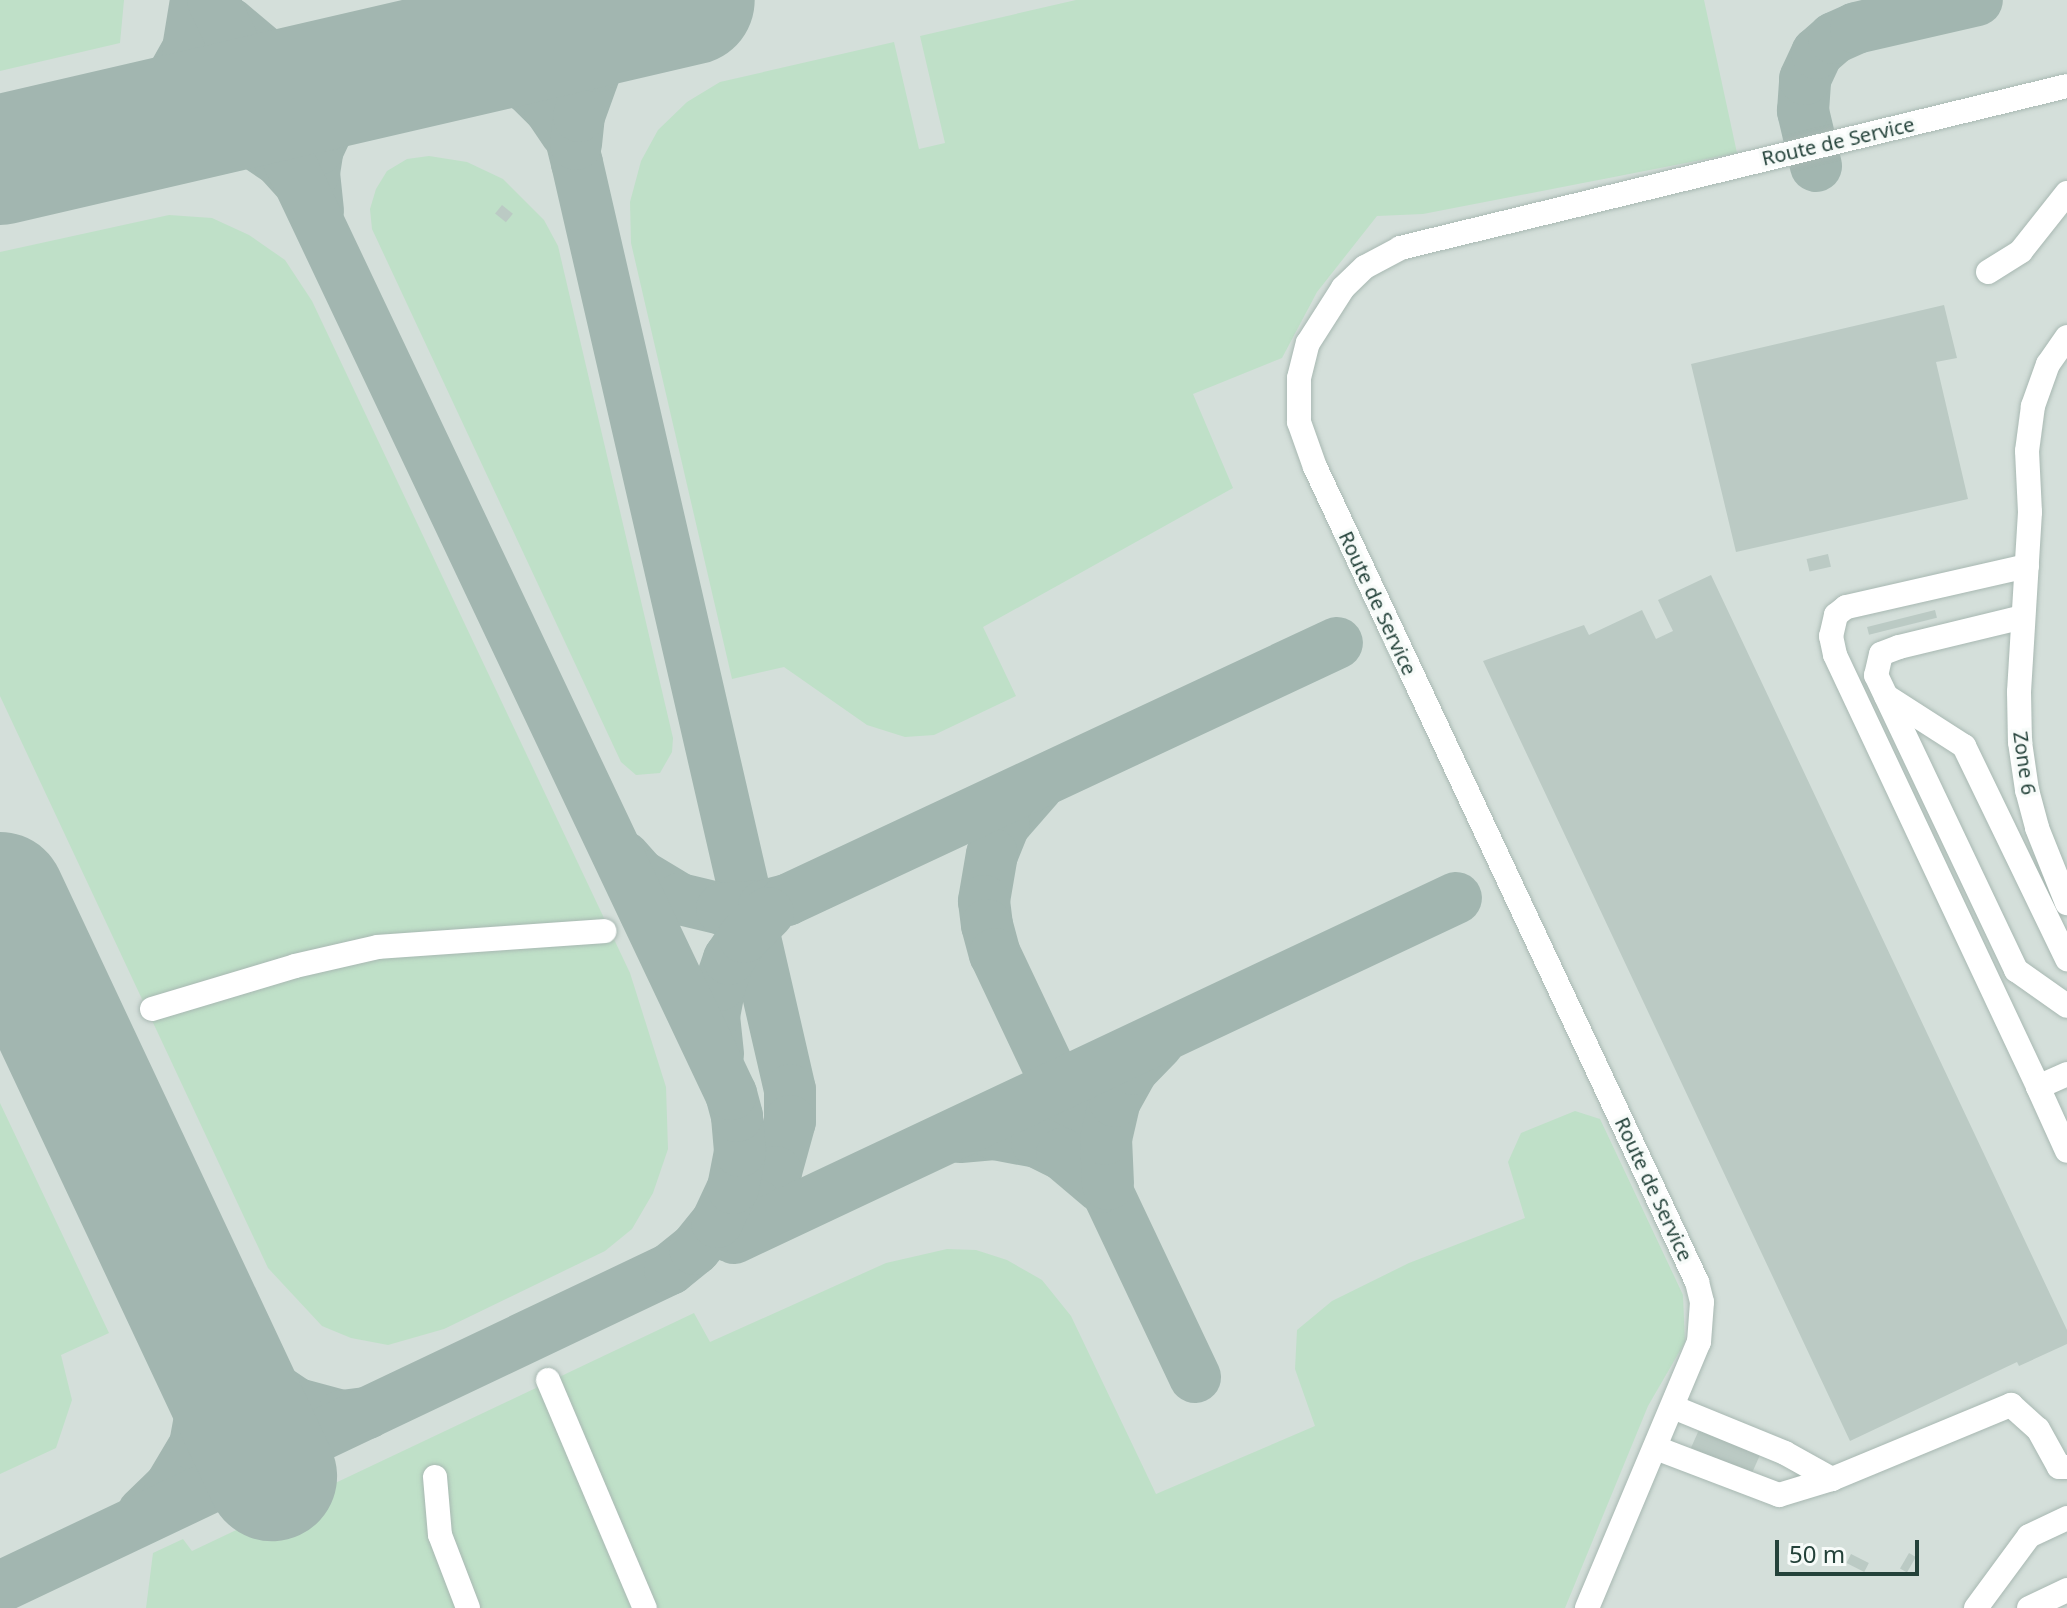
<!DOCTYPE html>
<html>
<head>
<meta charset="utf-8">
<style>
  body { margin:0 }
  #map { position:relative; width:2067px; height:1608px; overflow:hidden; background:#e6efeb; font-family:"Noto Sans",sans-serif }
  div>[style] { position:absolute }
  .built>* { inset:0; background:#d4dfda; transform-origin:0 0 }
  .green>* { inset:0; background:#bfe0c8 }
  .taxiway>* { height:52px; margin:-26px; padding:0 26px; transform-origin:26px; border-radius:26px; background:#a2b6b0 }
  .runway>* { height:130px; margin:-65px; padding:0 65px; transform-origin:65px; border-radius:65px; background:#a2b6b0 }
  .building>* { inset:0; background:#bbcac4; transform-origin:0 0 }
  .roads { filter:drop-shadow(0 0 2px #a8b8b2) drop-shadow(0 0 2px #a8b8b2) }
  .minor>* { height:24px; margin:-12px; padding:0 12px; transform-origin:12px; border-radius:12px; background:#fff }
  span { translate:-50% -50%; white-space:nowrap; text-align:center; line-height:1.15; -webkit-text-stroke:7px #f7fbf9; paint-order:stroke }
  .street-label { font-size:20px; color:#24423a }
  .scale { position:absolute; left:1775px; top:1540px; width:144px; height:36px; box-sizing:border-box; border:4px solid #24423a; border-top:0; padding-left:10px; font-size:24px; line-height:28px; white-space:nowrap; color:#24423a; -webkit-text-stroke:6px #f7fbf9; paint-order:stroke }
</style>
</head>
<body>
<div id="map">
  <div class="built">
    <div style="left:0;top:0;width:2067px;height:1608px"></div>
  </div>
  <div class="green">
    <div style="clip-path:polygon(0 0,124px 0,120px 43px,0 71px)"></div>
    <div style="clip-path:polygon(1076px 0,1704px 0,1737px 153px,1423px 214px,1377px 216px,1317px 292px,1282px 358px,1193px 394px,1233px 488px,983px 627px,1016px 696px,934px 735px,905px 737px,867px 725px,784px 667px,732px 679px,631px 243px,630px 202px,641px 161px,658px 130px,687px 102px,720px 82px,894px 42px,919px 149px,945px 143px,920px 36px)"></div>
    <div style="clip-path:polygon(429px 156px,467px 162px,503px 179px,544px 220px,558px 246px,673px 738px,672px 752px,660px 773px,636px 775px,621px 762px,372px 229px,370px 209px,376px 189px,387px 171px,407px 159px)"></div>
    <div style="clip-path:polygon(169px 215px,212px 218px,249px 235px,285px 260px,312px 301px,630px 973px,666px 1087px,668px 1149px,653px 1193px,632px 1229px,605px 1251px,444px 1329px,388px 1345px,351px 1338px,322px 1326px,268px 1268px,0 696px,0 252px)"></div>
    <div style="clip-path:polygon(0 1103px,109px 1333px,61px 1355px,72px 1400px,56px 1448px,0 1474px)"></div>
    <div style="clip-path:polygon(1575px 1111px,1600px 1119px,1683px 1295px,1685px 1342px,1648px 1406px,1565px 1608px,146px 1608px,153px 1553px,183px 1539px,192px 1551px,694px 1313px,710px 1342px,886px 1263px,947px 1249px,976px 1250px,1007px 1260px,1042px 1280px,1071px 1316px,1156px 1494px,1315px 1426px,1295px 1369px,1297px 1330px,1332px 1301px,1409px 1263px,1525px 1218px,1508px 1162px,1521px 1133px)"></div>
  </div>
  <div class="taxiway">
    <div style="left:530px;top:0;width:66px;rotate:70.5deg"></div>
    <div style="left:552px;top:62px;width:104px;rotate:76.1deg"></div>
    <div style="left:577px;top:163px;width:951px;rotate:77.06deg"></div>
    <div style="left:790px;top:1090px;width:31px;rotate:90deg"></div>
    <div style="left:790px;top:1121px;width:53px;rotate:105.4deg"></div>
    <div style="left:776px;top:1172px;width:39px;rotate:121deg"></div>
    <div style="left:756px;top:1205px;width:42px;rotate:134deg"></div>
    <div style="left:579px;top:0;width:37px;rotate:13deg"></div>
    <div style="left:615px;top:8px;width:55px;rotate:-3.1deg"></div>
    <div style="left:229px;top:23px;width:50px;rotate:40.1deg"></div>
    <div style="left:267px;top:55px;width:51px;rotate:20.6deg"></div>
    <div style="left:315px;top:73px;width:28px;rotate:4deg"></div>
    <div style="left:343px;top:75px;width:61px;rotate:-7.6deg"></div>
    <div style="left:416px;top:64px;width:61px"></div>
    <div style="left:477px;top:64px;width:33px;rotate:20deg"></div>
    <div style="left:508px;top:75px;width:25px;rotate:32deg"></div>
    <div style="left:529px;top:88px;width:30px;rotate:45deg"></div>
    <div style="left:550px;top:109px;width:29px;rotate:56deg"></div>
    <div style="left:391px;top:65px;width:36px;rotate:-27deg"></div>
    <div style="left:423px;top:49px;width:19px;rotate:-43deg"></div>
    <div style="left:437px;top:36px;width:46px;rotate:-52.1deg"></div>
    <div style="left:123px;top:131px;width:46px;rotate:-7.4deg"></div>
    <div style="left:169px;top:125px;width:58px;rotate:5.9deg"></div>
    <div style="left:227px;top:131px;width:31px;rotate:25deg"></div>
    <div style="left:255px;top:144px;width:30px;rotate:34deg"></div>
    <div style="left:280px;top:161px;width:24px;rotate:48deg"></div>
    <div style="left:576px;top:144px;width:28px;rotate:-84deg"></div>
    <div style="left:579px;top:116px;width:53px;rotate:-70.2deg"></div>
    <div style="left:597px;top:66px;width:35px;rotate:-49deg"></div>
    <div style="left:620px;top:40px;width:27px;rotate:-39deg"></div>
    <div style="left:641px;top:23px;width:49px;rotate:-26.6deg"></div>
    <div style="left:64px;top:145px;width:49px;rotate:-17.7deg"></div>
    <div style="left:111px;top:130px;width:34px;rotate:-30deg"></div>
    <div style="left:140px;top:113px;width:36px;rotate:-44deg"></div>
    <div style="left:166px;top:88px;width:45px;rotate:-60.6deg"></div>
    <div style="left:188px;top:49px;width:50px;rotate:-80.7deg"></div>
    <div style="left:1816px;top:166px;width:57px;rotate:-103.3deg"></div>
    <div style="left:1803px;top:111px;width:32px;rotate:-86deg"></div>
    <div style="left:1805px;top:79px;width:29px;rotate:-65deg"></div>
    <div style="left:1817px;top:53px;width:23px;rotate:-41deg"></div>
    <div style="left:1834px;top:38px;width:24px;rotate:-24deg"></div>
    <div style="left:1856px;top:28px;width:124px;rotate:-13deg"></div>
    <div style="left:318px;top:211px;width:38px;rotate:-96deg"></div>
    <div style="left:314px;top:173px;width:24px;rotate:-81deg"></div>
    <div style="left:318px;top:149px;width:26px;rotate:-65deg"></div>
    <div style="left:329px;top:125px;width:23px;rotate:-56deg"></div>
    <div style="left:342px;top:106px;width:28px;rotate:-42deg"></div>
    <div style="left:363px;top:87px;width:37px;rotate:-27deg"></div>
    <div style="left:1038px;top:786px;width:52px;rotate:131.1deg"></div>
    <div style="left:1004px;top:825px;width:31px;rotate:112deg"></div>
    <div style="left:992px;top:854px;width:48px;rotate:99.7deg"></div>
    <div style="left:984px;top:901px;width:24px;rotate:83deg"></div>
    <div style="left:987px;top:925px;width:30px;rotate:75deg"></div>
    <div style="left:995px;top:954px;width:468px;rotate:64.7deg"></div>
    <div style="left:624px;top:857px;width:24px;rotate:48deg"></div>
    <div style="left:640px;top:875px;width:47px;rotate:31deg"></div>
    <div style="left:680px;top:899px;width:43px;rotate:13.4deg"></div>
    <div style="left:722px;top:909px;width:42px;rotate:-4.1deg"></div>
    <div style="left:764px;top:906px;width:24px;rotate:-15deg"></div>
    <div style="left:787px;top:900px;width:607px;rotate:-25.05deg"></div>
    <div style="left:718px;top:1054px;width:38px;rotate:-96deg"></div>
    <div style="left:714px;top:1016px;width:32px;rotate:-79deg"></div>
    <div style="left:720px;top:985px;width:28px;rotate:-71deg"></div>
    <div style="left:729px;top:959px;width:27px;rotate:-56deg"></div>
    <div style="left:744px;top:937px;width:34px;rotate:-45deg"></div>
    <div style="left:960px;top:1137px;width:34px;rotate:-5deg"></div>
    <div style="left:994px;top:1134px;width:44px;rotate:10.5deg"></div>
    <div style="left:1037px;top:1142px;width:28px;rotate:26deg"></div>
    <div style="left:1062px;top:1154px;width:51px;rotate:40.2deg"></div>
    <div style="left:1108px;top:1184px;width:45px;rotate:-92.5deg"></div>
    <div style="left:1106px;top:1139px;width:39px;rotate:-77deg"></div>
    <div style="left:1115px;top:1101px;width:37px;rotate:-61deg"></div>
    <div style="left:1133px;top:1069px;width:36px;rotate:-46deg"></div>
    <div style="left:734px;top:1238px;width:798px;rotate:-25.22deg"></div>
    <div style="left:191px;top:1302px;width:19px;rotate:62deg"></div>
    <div style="left:200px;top:1319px;width:78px;rotate:46deg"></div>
    <div style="left:254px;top:1375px;width:52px;rotate:34deg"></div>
    <div style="left:297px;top:1404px;width:47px;rotate:14.9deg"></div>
    <div style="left:342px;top:1416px;width:26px;rotate:-7deg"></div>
    <div style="left:143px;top:1513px;width:37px;rotate:-44deg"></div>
    <div style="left:170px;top:1487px;width:49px;rotate:-59.2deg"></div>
    <div style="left:195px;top:1445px;width:56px;rotate:-79.7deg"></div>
    <div style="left:205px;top:1390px;width:70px;rotate:-98.2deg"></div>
    <div style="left:195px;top:1321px;width:42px;rotate:-111deg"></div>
    <div style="left:0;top:1587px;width:742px;rotate:-25.39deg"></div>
    <div style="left:670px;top:1269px;width:32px;rotate:-39deg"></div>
    <div style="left:695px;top:1249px;width:35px;rotate:-51deg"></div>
    <div style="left:717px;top:1222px;width:38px;rotate:-65deg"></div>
    <div style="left:733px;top:1188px;width:38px;rotate:-79deg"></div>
    <div style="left:740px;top:1151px;width:35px;rotate:-95deg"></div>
    <div style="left:737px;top:1116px;width:23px;rotate:-105deg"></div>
    <div style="left:731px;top:1094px;width:1210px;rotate:-115.34deg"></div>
  </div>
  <div class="runway">
    <div style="left:0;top:160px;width:708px;rotate:-13.06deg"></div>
    <div style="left:0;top:897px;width:640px;rotate:64.84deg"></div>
  </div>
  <div class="building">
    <div style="left:502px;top:205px;width:14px;height:11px;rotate:39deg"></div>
    <div style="clip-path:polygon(1944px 305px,1957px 358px,1936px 362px,1968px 499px,1736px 552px,1691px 364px)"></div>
    <div style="left:1828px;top:554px;width:13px;height:22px;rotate:77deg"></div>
    <div style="clip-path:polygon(1711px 575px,2067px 1330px,2067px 1344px,2019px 1366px,2017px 1362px,1850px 1441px,1483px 661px,1584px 625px,1589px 635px,1642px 610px,1656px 639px,1673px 631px,1658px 600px)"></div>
    <div style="left:1935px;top:610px;width:8px;height:70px;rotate:76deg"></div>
    <div style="left:1702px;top:1423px;width:66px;height:27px;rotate:24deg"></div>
    <div style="left:1909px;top:1553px;width:8px;height:18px;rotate:30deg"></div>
    <div style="left:1851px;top:1554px;width:20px;height:10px;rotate:27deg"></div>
  </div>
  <div class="roads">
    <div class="minor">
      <div style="left:1988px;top:272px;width:39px;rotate:-32deg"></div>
      <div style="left:2021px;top:251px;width:74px;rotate:-51.6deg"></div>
      <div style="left:2067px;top:337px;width:33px;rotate:125deg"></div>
      <div style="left:2048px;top:364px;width:45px;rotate:109.7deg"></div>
      <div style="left:2033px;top:406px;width:45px;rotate:97.6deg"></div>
      <div style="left:2027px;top:451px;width:61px;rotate:87.2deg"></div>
      <div style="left:2030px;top:512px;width:180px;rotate:93.5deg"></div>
      <div style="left:2019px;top:692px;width:50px;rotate:88.9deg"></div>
      <div style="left:2020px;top:742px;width:49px;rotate:81.7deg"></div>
      <div style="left:2027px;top:790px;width:39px;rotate:75deg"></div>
      <div style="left:2037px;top:828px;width:81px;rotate:68.2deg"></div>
      <div style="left:2027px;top:566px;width:186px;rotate:167.2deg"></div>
      <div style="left:1846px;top:607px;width:13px;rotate:141deg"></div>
      <div style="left:1836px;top:615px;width:22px;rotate:103deg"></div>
      <div style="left:1831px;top:636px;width:19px;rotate:78deg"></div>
      <div style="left:1835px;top:655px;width:477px;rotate:64.8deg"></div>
      <div style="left:2038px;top:1087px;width:32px;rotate:-24deg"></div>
      <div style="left:2023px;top:617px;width:128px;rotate:166.4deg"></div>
      <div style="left:1899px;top:647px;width:19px;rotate:159deg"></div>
      <div style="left:1881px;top:654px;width:22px;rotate:103deg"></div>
      <div style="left:1876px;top:675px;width:327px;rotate:64.6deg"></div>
      <div style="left:2016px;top:970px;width:62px;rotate:35.2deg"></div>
      <div style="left:1886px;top:696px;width:93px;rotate:32.7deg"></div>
      <div style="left:1964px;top:746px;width:237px;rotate:64.2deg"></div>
      <div style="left:152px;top:1009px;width:149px;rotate:-16.7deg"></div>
      <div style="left:295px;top:966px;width:85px;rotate:-12.9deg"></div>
      <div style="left:378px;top:947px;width:227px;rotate:-4deg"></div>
      <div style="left:2038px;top:1087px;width:70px;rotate:65.6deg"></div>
      <div style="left:548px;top:1380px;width:248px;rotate:67deg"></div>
      <div style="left:1673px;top:1407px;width:121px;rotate:22.3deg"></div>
      <div style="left:1785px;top:1453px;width:54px;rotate:29deg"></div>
      <div style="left:1656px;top:1448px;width:132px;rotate:20.9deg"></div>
      <div style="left:1779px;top:1495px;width:55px;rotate:-16.8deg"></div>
      <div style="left:1832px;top:1479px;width:194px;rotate:-22.5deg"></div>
      <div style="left:2011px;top:1405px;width:36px;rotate:42deg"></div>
      <div style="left:2038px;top:1429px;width:43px;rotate:61.1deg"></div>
      <div style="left:2059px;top:1467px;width:8px"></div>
      <div style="left:435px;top:1477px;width:58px;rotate:85.1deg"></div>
      <div style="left:440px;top:1535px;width:78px;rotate:69deg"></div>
      <div style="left:1587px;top:1608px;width:289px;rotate:-67.2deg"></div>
      <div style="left:1699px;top:1342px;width:40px;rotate:-85.7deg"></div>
      <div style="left:1702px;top:1302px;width:21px;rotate:-104deg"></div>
      <div style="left:1697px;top:1282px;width:900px;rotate:-115.11deg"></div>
      <div style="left:1315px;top:467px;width:48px;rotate:-109.6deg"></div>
      <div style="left:1299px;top:422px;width:44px;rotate:-90deg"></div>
      <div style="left:1299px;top:378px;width:36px;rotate:-76deg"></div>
      <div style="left:1308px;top:343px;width:65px;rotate:-57.5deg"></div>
      <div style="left:1343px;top:288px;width:30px;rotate:-44deg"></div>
      <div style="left:1365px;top:267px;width:40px;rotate:-28deg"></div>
      <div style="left:1400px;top:248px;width:686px;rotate:-13.65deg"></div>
      <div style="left:1976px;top:1608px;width:89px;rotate:-53.6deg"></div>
      <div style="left:2029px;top:1536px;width:42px;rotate:-25.3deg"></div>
      <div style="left:2029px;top:1608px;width:42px;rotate:-25.3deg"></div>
    </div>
  </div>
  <div class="street-label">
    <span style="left:1838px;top:141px;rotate:-13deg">Route de Service</span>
    <span style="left:1378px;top:603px;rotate:65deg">Route de Service</span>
    <span style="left:2025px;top:763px;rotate:82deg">Zone 6</span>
    <span style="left:1654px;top:1189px;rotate:65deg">Route de Service</span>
  </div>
  <div class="scale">50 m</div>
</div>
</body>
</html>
